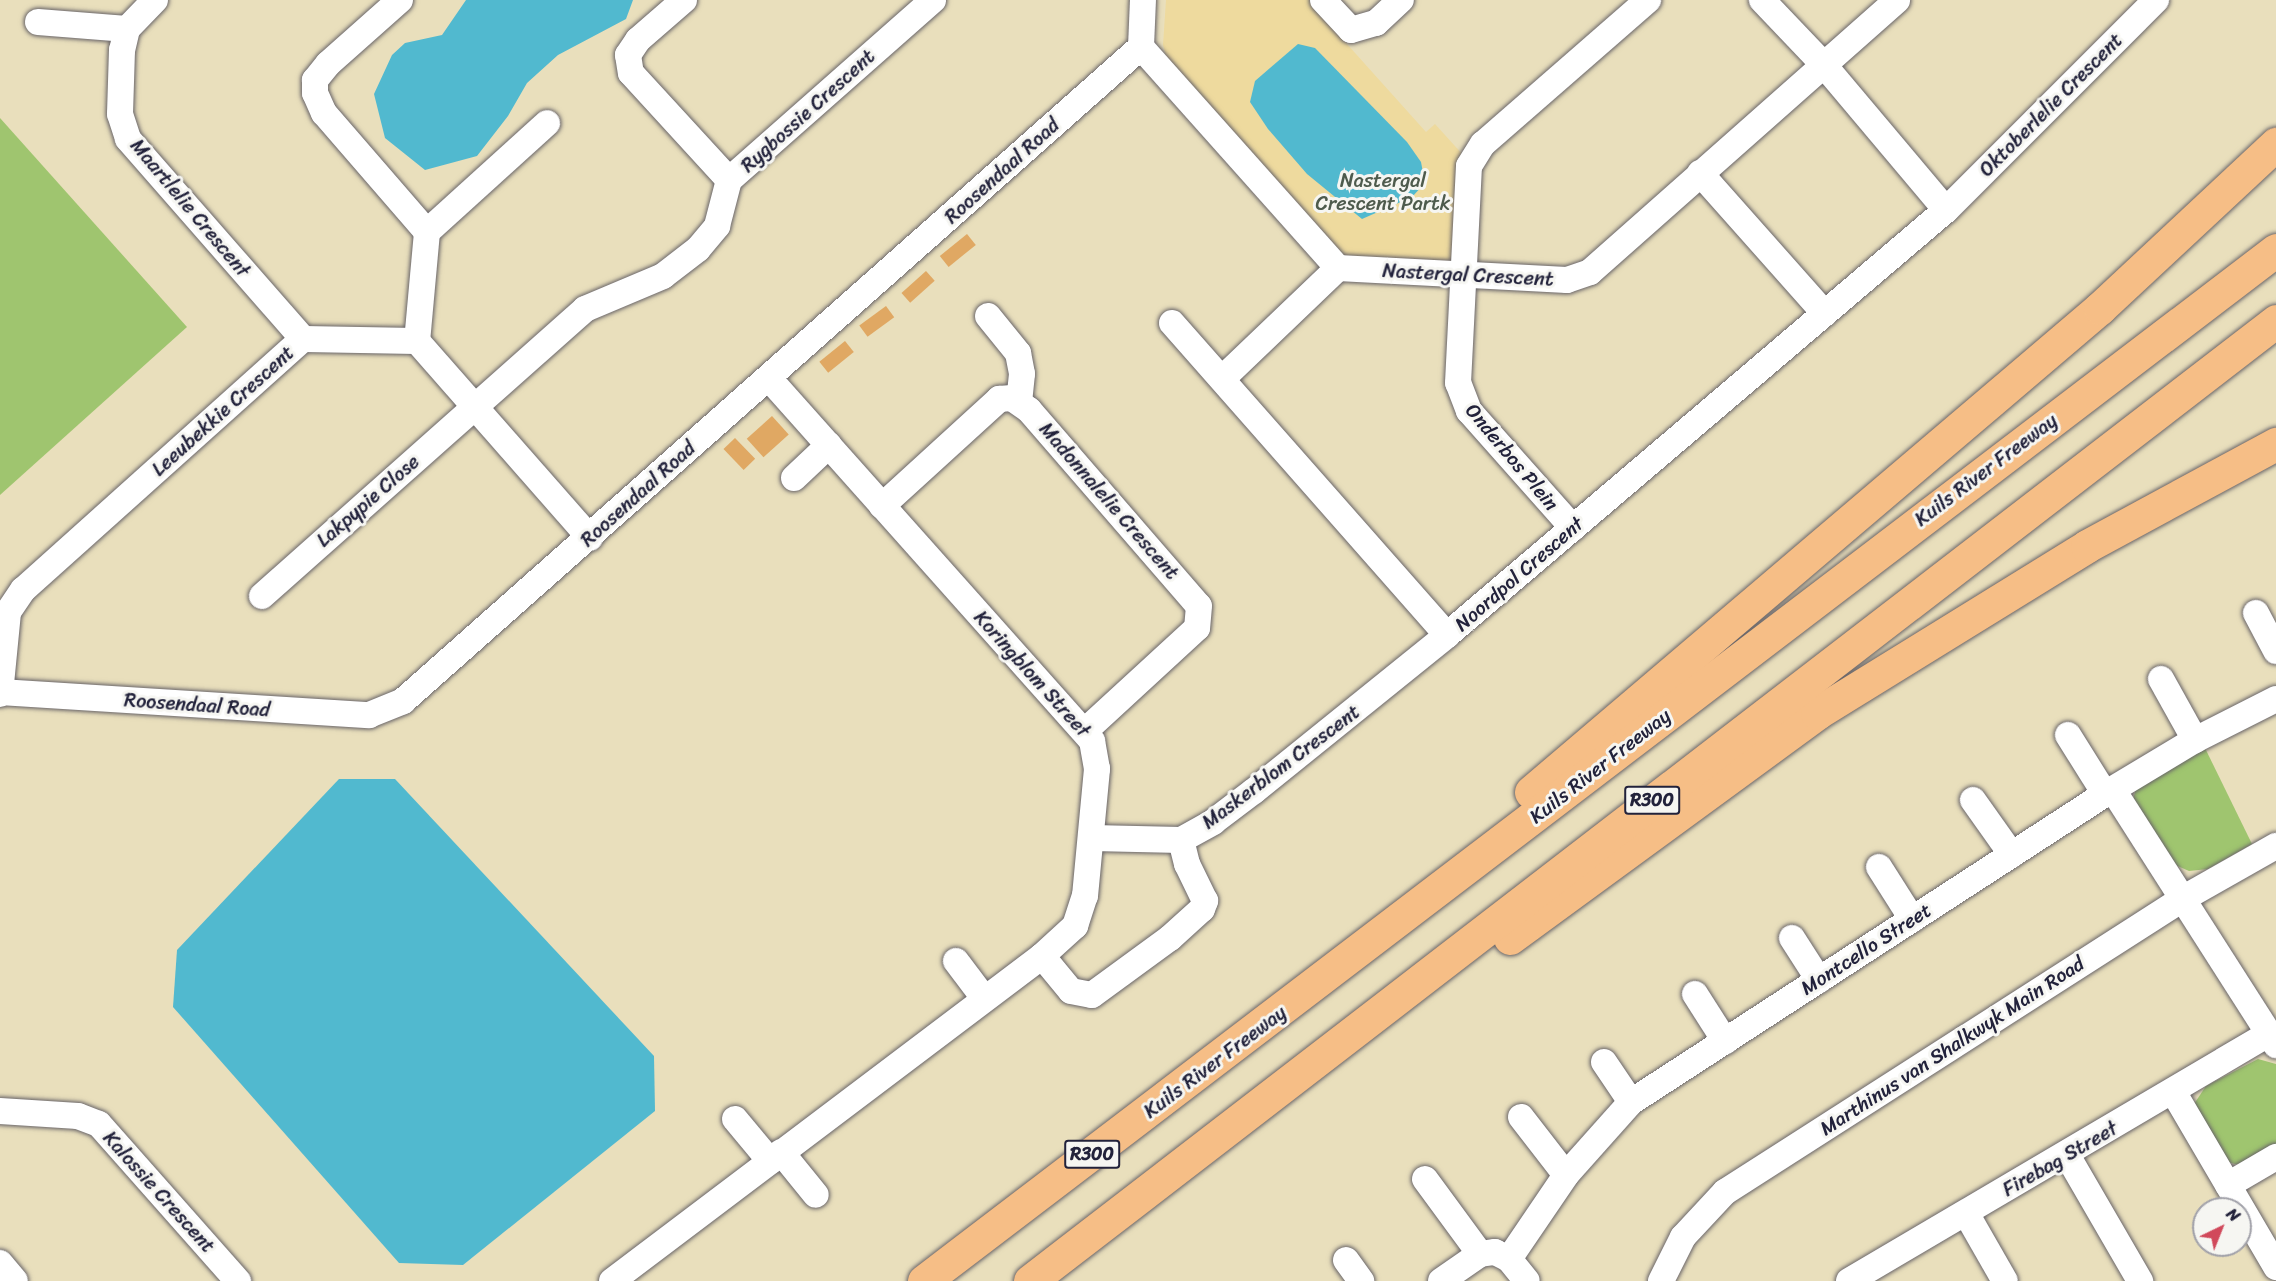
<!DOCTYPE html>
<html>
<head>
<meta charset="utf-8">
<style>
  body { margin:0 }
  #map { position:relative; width:2276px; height:1281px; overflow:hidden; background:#e9dfbc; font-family:Sriracha,sans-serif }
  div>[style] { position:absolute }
  .green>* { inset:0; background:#9fc56f }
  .sand>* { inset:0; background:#eeda9e }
  .water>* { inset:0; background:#51b9cf }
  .building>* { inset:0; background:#e0a863; transform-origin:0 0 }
  .roads { filter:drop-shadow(0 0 2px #686468) drop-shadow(0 0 2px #686468) }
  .minor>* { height:26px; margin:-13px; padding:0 13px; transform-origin:13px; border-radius:13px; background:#fff }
  .highway>* { height:33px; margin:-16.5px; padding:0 16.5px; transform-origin:16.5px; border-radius:16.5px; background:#f6be86 }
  span { translate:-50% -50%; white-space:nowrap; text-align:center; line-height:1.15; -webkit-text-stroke:6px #f6f6f2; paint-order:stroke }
  .shield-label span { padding:2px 4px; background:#f6f6f2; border:2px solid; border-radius:4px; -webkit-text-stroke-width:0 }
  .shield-label { font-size:18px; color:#22223b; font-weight:700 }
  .street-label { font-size:20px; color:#22223b }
  .park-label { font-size:20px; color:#4e5b4d }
  .north { position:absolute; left:2192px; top:1197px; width:60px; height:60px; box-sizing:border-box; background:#f6f6f2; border:2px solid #a1a1a9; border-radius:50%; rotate:43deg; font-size:16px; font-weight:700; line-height:24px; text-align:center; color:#22223b }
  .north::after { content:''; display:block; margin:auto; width:21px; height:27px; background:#d1495b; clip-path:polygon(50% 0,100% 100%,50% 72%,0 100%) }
</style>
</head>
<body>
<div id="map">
  <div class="green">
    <div style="clip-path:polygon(0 118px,187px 327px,0 495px)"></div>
    <div style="clip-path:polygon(2204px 746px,2252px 844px,2208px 869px,2189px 871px,2173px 864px,2134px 804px,2134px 796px,2136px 788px)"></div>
    <div style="clip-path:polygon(2258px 1059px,2276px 1064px,2276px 1147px,2241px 1164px,2235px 1164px,2228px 1162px,2194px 1104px,2206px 1086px)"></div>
  </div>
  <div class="sand">
    <div style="clip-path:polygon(1166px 0,1315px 0,1338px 34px,1426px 132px,1435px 124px,1464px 156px,1453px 261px,1447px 265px,1344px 257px,1167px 60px,1163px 45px)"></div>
  </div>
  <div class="water">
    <div style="clip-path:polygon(466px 0,633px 0,626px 19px,558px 55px,527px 83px,508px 116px,477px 156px,425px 170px,385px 138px,374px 94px,392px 55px,405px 43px,442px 35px)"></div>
    <div style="clip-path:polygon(1298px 44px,1315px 48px,1407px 142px,1421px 162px,1425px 183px,1412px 197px,1362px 219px,1307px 174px,1268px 129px,1250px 102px,1255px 81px)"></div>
    <div style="clip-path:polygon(339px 779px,395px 779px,654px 1056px,655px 1111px,463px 1265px,399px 1263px,173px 1007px,177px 950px)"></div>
  </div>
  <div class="building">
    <div style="left:967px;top:234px;width:14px;height:35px;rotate:51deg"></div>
    <div style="left:926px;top:271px;width:13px;height:33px;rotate:48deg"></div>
    <div style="left:886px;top:306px;width:14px;height:33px;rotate:54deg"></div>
    <div style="left:845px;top:341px;width:14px;height:33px;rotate:51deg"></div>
    <div style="left:772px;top:416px;width:25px;height:34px;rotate:48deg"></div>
    <div style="left:735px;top:438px;width:29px;height:16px;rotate:46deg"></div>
  </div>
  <div class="roads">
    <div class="minor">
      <div style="left:155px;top:0;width:40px;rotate:134deg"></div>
      <div style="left:127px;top:29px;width:22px;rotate:103deg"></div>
      <div style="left:122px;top:50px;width:64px;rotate:91.8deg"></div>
      <div style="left:120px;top:114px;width:26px;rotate:72deg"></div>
      <div style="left:128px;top:139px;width:266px;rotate:48.8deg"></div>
      <div style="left:400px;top:0;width:96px;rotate:138.4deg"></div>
      <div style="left:328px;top:64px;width:21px;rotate:129deg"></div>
      <div style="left:315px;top:80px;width:13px;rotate:90deg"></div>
      <div style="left:315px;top:93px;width:22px;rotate:66deg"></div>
      <div style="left:324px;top:113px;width:157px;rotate:49.1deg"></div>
      <div style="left:427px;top:232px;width:109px;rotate:95.2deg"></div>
      <div style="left:684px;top:0;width:61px;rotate:139deg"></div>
      <div style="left:638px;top:40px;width:18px;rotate:124deg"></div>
      <div style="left:628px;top:55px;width:18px;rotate:81deg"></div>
      <div style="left:631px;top:73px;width:145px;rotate:47.5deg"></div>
      <div style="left:1323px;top:0;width:41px;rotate:47deg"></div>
      <div style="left:1351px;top:30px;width:26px;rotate:-16deg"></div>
      <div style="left:1376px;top:23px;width:34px;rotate:-43deg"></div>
      <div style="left:1762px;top:0;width:90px;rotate:46.4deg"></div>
      <div style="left:1824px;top:65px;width:189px;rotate:49.9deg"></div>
      <div style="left:38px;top:22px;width:89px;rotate:4.5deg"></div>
      <div style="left:1141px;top:47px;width:296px;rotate:48.3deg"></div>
      <div style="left:1338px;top:268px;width:229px;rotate:3deg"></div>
      <div style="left:1567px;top:280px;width:24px;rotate:-19deg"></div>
      <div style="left:1590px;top:272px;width:410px;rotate:-41.5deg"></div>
      <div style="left:1700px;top:173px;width:188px;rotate:48.4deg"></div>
      <div style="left:729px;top:180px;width:272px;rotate:-41.4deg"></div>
      <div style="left:427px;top:232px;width:162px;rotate:-42.2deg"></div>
      <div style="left:988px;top:316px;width:48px;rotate:51deg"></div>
      <div style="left:1018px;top:353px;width:21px;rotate:79deg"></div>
      <div style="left:1022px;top:374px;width:28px;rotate:96deg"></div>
      <div style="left:1172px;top:323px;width:416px;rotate:48.6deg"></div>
      <div style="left:1223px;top:378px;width:159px;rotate:-43.7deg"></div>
      <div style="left:794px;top:478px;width:48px;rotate:-43.3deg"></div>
      <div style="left:882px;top:506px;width:159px;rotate:-42.4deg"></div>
      <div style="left:999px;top:399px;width:13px;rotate:-4deg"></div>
      <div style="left:1012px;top:398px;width:21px;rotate:35deg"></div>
      <div style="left:1029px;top:410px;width:259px;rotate:49.1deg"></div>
      <div style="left:1199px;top:606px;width:22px;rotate:95deg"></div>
      <div style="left:1197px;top:628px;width:152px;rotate:137.4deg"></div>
      <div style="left:1573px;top:528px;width:157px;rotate:-131.6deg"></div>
      <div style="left:1469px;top:411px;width:30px;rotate:-111deg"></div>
      <div style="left:1458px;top:383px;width:217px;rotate:-87.1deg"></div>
      <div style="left:1469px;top:166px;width:26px;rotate:-58deg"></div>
      <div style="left:1483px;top:144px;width:219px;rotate:-41.1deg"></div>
      <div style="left:262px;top:596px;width:432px;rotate:-41.6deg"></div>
      <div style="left:585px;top:309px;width:85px;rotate:-22.9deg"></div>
      <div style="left:663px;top:276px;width:44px;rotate:-37.6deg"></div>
      <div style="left:698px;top:249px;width:30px;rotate:-50deg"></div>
      <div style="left:717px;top:226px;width:48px;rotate:-75.4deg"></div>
      <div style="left:2256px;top:613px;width:43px;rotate:62.2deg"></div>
      <div style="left:2161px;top:679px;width:70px;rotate:60.9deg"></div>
      <div style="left:0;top:692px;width:370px;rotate:3.6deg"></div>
      <div style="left:369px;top:715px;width:37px;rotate:-22deg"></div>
      <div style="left:403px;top:701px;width:986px;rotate:-41.55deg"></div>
      <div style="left:1141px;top:47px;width:47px;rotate:-87.6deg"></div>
      <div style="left:0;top:694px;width:82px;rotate:-84.4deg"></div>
      <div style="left:8px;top:612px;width:27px;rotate:-56deg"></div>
      <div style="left:23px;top:590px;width:376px;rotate:-41.9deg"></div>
      <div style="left:303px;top:339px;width:114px;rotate:1deg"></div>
      <div style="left:417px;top:341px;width:262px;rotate:48.7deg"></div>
      <div style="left:2068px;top:735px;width:70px;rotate:57.9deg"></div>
      <div style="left:2113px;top:790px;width:303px;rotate:57.4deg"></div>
      <div style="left:1973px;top:800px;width:67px;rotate:54.7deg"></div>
      <div style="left:1092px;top:838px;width:89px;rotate:1.3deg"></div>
      <div style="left:1181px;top:840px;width:37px;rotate:-29deg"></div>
      <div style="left:1213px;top:822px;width:51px;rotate:-37.1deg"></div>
      <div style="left:1254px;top:791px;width:248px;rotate:-38.9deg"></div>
      <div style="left:1447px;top:635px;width:655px;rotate:-40.42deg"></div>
      <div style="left:1946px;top:210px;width:297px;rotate:-45deg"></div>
      <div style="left:1879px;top:867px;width:62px;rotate:57.6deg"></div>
      <div style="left:1792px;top:938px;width:50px;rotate:57.3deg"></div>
      <div style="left:1042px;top:956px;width:45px;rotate:50.4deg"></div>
      <div style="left:1071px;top:991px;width:21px;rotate:11deg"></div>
      <div style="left:1092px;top:995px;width:97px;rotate:-36.2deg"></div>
      <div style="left:1170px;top:938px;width:43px;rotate:-42.2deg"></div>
      <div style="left:1202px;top:909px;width:9px;rotate:-69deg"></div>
      <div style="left:1205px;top:901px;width:41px;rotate:-115.9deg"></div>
      <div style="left:1187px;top:864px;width:25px;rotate:-104deg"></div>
      <div style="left:956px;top:961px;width:46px;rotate:52.9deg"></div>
      <div style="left:1695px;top:994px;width:56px;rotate:57.4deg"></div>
      <div style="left:1604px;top:1062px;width:48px;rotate:56deg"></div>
      <div style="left:2174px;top:1093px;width:202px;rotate:59.6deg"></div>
      <div style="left:0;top:1111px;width:78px;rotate:3.7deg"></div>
      <div style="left:78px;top:1116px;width:22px;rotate:21deg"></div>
      <div style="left:99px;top:1124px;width:210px;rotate:48.5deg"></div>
      <div style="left:1521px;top:1117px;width:73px;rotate:52.2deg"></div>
      <div style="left:735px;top:1119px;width:55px;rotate:50.2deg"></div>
      <div style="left:781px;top:1152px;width:55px;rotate:50.9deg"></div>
      <div style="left:2067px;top:1155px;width:146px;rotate:59.9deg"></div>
      <div style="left:1425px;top:1179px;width:93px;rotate:53.7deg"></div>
      <div style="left:2228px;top:1185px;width:56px;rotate:-30.3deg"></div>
      <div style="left:1966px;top:1213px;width:78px;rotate:60.2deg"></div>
      <div style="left:1509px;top:1259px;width:102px;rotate:-55.8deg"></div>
      <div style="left:1566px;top:1175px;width:98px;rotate:-48.3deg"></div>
      <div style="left:1631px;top:1102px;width:565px;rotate:-33.02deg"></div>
      <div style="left:2105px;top:794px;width:105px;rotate:-31deg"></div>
      <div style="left:2195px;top:740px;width:91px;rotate:-26.8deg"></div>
      <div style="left:1346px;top:1260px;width:26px;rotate:54deg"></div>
      <div style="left:0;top:1263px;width:23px;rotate:50deg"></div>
      <div style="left:612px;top:1281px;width:539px;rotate:-37.08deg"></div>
      <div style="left:1042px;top:956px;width:45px;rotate:-42.3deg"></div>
      <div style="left:1075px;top:926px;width:32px;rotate:-72deg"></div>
      <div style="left:1085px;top:896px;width:128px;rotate:-84.6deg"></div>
      <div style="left:1097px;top:769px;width:28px;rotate:-100deg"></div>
      <div style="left:1092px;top:741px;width:486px;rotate:-131.7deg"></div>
      <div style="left:1441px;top:1281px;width:47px;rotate:-34.7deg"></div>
      <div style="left:1480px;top:1254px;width:15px;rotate:-8deg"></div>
      <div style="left:1495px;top:1252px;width:16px;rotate:27deg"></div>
      <div style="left:1509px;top:1259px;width:28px;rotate:51deg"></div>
      <div style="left:1661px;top:1281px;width:49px;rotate:-63.4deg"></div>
      <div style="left:1683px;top:1237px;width:62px;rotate:-47deg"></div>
      <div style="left:1725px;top:1192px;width:545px;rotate:-32.64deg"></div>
      <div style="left:2184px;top:898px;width:106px;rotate:-29.5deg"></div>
      <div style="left:1849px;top:1281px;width:487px;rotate:-30.5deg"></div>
    </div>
    <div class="highway">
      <div style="left:1531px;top:792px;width:747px;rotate:-40.38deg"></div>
      <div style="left:2100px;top:308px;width:241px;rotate:-43deg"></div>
      <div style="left:1510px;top:938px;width:381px;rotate:-36.2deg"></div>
      <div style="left:1817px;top:713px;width:317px;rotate:-31.7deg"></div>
      <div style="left:2087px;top:546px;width:215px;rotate:-28.4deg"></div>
      <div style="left:924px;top:1281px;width:1700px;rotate:-37.33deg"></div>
      <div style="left:1030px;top:1281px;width:1573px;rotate:-37.61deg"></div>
    </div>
  </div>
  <div class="shield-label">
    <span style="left:1652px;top:800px">R300</span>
    <span style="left:1092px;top:1154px">R300</span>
  </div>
  <div class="street-label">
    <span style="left:2051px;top:105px;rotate:-45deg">Oktoberlelie Crescent</span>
    <span style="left:808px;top:111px;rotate:-42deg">Rygbossie Crescent</span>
    <span style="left:1002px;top:171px;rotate:-42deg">Roosendaal Road</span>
    <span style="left:190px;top:208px;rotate:50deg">Maartlelie Crescent</span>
    <span style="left:1468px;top:275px;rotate:3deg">Nastergal Crescent</span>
    <span style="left:223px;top:411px;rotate:-42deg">Leeubekkie Crescent</span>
    <span style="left:1512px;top:457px;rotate:50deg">Onderbos Plein</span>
    <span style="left:1986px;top:470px;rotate:-37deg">Kuils River Freeway</span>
    <span style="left:638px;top:494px;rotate:-42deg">Roosendaal Road</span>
    <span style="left:368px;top:501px;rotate:-41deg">Lakpypie Close</span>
    <span style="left:1109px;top:501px;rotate:49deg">Madonnalelie Crescent</span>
    <span style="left:1519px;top:574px;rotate:-41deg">Noordpol Crescent</span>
    <span style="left:1032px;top:674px;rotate:48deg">Koringblom Street</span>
    <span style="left:197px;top:705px;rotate:4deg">Roosendaal Road</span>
    <span style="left:1600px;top:766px;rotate:-38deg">Kuils River Freeway</span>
    <span style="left:1281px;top:767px;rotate:-37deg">Maskerblom Crescent</span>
    <span style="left:1866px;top:949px;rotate:-33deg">Montcello Street</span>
    <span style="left:1952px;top:1046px;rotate:-33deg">Marthinus van Shalkwyk Main Road</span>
    <span style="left:1215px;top:1062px;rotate:-37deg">Kuils River Freeway</span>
    <span style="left:2060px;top:1159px;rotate:-30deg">Firebag Street</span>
    <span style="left:159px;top:1192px;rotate:48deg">Kalossie Crescent</span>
  </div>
  <div class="park-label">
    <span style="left:1383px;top:192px">Nastergal<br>Crescent Partk</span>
  </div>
  <div class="north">N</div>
</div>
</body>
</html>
